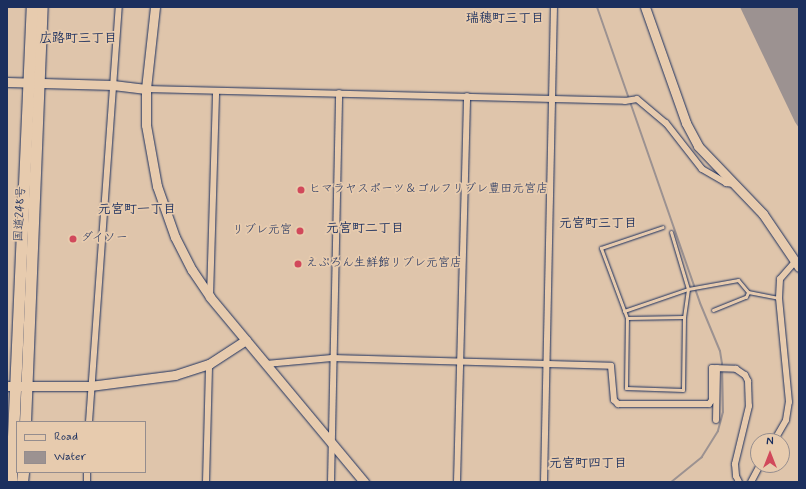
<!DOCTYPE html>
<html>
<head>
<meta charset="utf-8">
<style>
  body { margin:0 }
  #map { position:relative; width:806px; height:489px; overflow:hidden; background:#dfc5ab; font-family:Mynerve,"Klee One",sans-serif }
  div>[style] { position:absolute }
  .water>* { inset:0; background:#9c9291 }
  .stream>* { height:2px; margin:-1px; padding:0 1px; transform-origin:1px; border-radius:1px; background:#9c9291 }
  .roads { filter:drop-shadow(0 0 1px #1b2f5e) drop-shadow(0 0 1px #1b2f5e) }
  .lane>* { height:3px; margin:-1.5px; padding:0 1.5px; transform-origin:1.5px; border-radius:1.5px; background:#e7cbae }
  .street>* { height:6px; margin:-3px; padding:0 3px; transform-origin:3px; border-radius:3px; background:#e7cbae }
  .secondary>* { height:9px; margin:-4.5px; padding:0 4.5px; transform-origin:4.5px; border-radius:4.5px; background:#e7cbae }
  .highway>* { height:11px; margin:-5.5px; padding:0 5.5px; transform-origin:5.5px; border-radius:5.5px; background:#e7cbae }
  .dots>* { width:11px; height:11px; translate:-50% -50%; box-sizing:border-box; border:2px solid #e7cbae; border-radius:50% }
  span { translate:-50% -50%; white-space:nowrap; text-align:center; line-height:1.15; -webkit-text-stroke:3.5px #e7cbae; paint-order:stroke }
  .poi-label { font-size:12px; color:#1b2f5e }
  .left { translate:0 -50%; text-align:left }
  .right { translate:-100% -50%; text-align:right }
  .street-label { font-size:12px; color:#1b2f5e }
  .neighbourhood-label { font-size:13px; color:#1b2f5e; font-weight:700 }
  .frame { position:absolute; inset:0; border:8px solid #1b2f5e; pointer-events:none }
  .legend { position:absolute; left:16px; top:421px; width:130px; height:52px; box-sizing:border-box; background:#e7cbae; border:1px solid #958d8e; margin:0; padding:5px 7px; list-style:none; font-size:12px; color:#1b2f5e }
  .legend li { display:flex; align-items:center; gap:8px; height:20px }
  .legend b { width:20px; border:1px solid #958d8e }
  .north { position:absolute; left:750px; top:433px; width:40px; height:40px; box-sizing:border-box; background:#e7cbae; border:1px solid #958d8e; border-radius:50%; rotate:0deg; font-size:11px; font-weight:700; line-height:16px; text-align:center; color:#1b2f5e }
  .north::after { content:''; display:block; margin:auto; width:14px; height:18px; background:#d1495b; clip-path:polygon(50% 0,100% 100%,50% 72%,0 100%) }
</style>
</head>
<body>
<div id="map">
  <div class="water">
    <div style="clip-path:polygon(740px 7px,799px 7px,799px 128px,795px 122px)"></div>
  </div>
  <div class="stream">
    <div style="left:597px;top:7px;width:313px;rotate:70.8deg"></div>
    <div style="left:700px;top:303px;width:52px;rotate:67.4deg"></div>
    <div style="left:720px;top:351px;width:12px;rotate:81deg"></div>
    <div style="left:722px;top:363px;width:49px;rotate:88.8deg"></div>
    <div style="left:723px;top:412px;width:20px;rotate:105deg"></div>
    <div style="left:718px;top:431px;width:31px;rotate:122deg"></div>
    <div style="left:702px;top:457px;width:40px;rotate:141deg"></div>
  </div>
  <div class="roads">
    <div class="lane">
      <div style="left:671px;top:232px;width:59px;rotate:73.4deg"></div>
      <div style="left:688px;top:289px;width:51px;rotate:-10.2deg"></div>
      <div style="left:738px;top:280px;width:16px;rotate:50deg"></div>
      <div style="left:748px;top:292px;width:32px;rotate:11deg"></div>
      <div style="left:713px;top:310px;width:35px;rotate:-22deg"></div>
      <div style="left:746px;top:297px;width:5px;rotate:-68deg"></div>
      <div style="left:624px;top:311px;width:68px;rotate:-19deg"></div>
      <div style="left:688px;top:289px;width:28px;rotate:98deg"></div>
      <div style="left:627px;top:318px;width:57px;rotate:-1deg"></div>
      <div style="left:684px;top:317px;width:73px;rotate:90.8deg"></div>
      <div style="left:683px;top:390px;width:57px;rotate:-178deg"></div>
      <div style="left:626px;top:388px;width:70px;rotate:-89.2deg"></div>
      <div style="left:627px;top:318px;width:75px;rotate:-110.4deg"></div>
      <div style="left:601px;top:248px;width:65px;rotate:-18.7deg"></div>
    </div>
    <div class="street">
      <div style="left:146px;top:89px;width:479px;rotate:1.4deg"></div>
      <div style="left:625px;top:101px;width:12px;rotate:-9deg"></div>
      <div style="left:637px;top:99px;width:38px;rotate:40deg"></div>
      <div style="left:666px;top:123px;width:58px;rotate:52deg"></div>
      <div style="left:702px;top:169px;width:28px;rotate:30deg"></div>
      <div style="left:726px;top:183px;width:8px;rotate:7deg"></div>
      <div style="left:210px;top:297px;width:205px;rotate:-88.3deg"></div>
      <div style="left:266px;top:364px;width:66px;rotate:-5.2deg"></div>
      <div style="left:332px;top:358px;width:279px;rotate:1.6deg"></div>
      <div style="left:611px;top:366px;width:34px;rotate:85deg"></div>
      <div style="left:614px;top:400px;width:6px;rotate:45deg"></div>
      <div style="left:618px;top:404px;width:91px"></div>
      <div style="left:709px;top:404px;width:5px;rotate:-53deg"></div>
      <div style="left:712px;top:400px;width:32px;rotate:-90deg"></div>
      <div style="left:712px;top:368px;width:24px;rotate:2deg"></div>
      <div style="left:736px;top:369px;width:11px;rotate:34deg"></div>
      <div style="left:745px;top:375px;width:7px;rotate:63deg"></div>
      <div style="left:748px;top:381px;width:25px;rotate:88deg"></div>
      <div style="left:749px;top:406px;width:60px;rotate:103.6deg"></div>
      <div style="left:735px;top:464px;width:12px;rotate:85deg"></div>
      <div style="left:736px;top:476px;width:7px;rotate:63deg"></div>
      <div style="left:716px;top:420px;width:52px;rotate:-88.9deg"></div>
      <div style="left:89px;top:422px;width:416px;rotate:-85.9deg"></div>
      <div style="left:774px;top:441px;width:24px;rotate:-60deg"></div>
      <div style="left:786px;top:420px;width:18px;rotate:-81deg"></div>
      <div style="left:789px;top:402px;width:104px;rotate:-95.5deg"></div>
      <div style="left:779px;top:298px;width:19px;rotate:-87deg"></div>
      <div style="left:780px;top:279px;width:23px;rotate:-49deg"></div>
      <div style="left:87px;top:482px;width:10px;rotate:-90deg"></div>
      <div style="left:206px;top:482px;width:118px;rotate:-88.5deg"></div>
      <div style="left:331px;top:482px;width:389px;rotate:-88.8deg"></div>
      <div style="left:457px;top:482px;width:386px;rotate:-88.5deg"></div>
      <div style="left:544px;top:482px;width:475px;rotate:-88.8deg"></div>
      <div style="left:751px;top:482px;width:19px;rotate:-62deg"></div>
    </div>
    <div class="secondary">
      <div style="left:155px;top:7px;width:82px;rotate:96.3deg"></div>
      <div style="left:146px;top:89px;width:36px;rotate:90deg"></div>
      <div style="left:146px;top:125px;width:62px;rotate:79.8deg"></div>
      <div style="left:157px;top:186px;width:54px;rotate:70.6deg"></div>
      <div style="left:175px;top:237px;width:37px;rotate:63deg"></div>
      <div style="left:192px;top:270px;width:32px;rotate:56deg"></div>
      <div style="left:210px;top:297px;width:241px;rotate:50.2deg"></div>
      <div style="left:645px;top:7px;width:123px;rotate:70.5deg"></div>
      <div style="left:686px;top:123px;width:26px;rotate:62deg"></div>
      <div style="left:698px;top:146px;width:94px;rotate:46.3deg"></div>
      <div style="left:763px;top:214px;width:64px;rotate:55.8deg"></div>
      <div style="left:7px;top:82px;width:106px;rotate:1.6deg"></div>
      <div style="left:113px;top:85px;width:33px;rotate:7deg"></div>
      <div style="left:7px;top:386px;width:83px"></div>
      <div style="left:90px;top:386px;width:86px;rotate:-7.4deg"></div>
      <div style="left:175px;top:375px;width:36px;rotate:-18deg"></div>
      <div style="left:209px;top:364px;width:44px;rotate:-33deg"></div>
    </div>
    <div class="highway">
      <div style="left:25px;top:422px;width:415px;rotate:-87.7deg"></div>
      <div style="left:11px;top:482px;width:475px;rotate:-87.5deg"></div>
      <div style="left:22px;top:482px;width:10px;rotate:-84deg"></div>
    </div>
  </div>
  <div class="dots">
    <div style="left:301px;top:190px;background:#d1495b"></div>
    <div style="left:300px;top:231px;background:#d1495b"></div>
    <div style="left:73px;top:239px;background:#d1495b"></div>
    <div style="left:298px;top:264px;background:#d1495b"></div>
  </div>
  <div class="poi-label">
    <span class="left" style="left:309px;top:190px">ヒマラヤスポーツ＆ゴルフリブレ豊田元宮店</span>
    <span class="right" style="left:292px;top:231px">リブレ元宮</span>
    <span class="left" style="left:81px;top:239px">ダイソー</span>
    <span class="left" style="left:306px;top:264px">えぷろん生鮮館リブレ元宮店</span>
  </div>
  <div class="street-label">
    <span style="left:21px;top:214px;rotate:-87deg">国道248号</span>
  </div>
  <div class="neighbourhood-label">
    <span style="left:505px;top:19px">瑞穂町三丁目</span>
    <span style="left:78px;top:39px">広路町三丁目</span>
    <span style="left:137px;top:210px">元宮町一丁目</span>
    <span style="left:598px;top:224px">元宮町三丁目</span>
    <span style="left:365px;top:229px">元宮町二丁目</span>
    <span style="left:588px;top:464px">元宮町四丁目</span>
  </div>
  <div class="frame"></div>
  <ul class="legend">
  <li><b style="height:5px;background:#e7cbae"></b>Road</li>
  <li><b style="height:11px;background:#9c9291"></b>Water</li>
  </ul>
  <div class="north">N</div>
</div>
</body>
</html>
